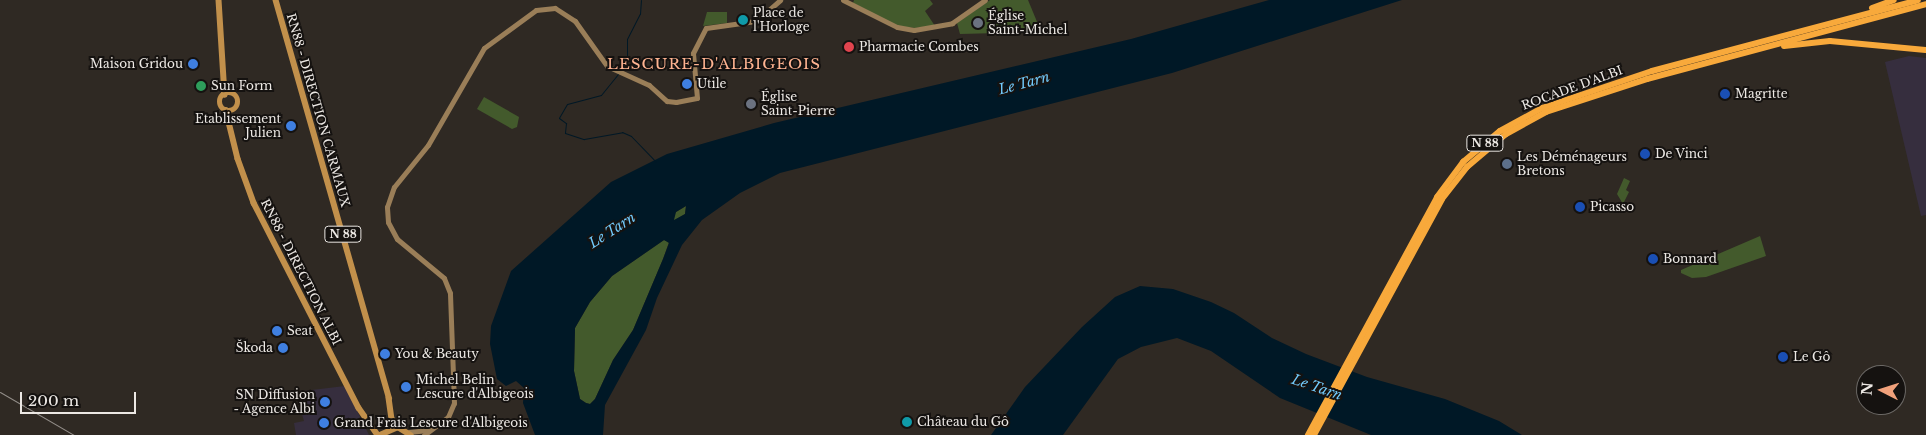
<!DOCTYPE html>
<html>
<head>
<meta charset="utf-8">
<style>
  body { margin:0 }
  #map { position:relative; width:1926px; height:435px; overflow:hidden; background:#2f2923; font-family:"Libre Baskerville",serif }
  div>[style] { position:absolute }
  .commercial>* { inset:0; background:#362e3e }
  .green>* { inset:0; background:#435a2c }
  .water>* { inset:0; background:#001826 }
  .stream>* { height:1px; margin:-0.5px; padding:0 0.5px; transform-origin:0.5px; border-radius:0.5px; background:#001826 }
  .secondary>* { height:5px; margin:-2.5px; padding:0 2.5px; transform-origin:2.5px; border-radius:2.5px; background:#9a7e58 }
  .primary>* { height:5.5px; margin:-2.75px; padding:0 2.75px; transform-origin:2.75px; border-radius:2.75px; background:#c2904b }
  .primary>.ring { margin:-2.75px; padding:0; box-sizing:content-box; background:none; border:5.5px solid #c2904b; border-radius:50% }
  .highway>* { height:6px; margin:-3px; padding:0 3px; transform-origin:3px; border-radius:3px; background:#f8a93b }
  .rail>* { height:1px; margin:-0.5px; padding:0 0.5px; transform-origin:0.5px; border-radius:0.5px; background:#928d88 }
  .dots>* { width:14px; height:14px; translate:-50% -50%; box-sizing:border-box; border:2px solid #151210; border-radius:50% }
  span { translate:-50% -50%; white-space:nowrap; text-align:center; line-height:1.15; -webkit-text-stroke:4px #151210; paint-order:stroke }
  .shield-label span { padding:1px 4px; background:#151210; border:1px solid; border-radius:4px; -webkit-text-stroke-width:0 }
  .shield-label { font-size:11px; color:#ece8e4; font-weight:700 }
  .poi-label { font-size:12px; color:#ece8e4 }
  .left { translate:0 -50%; text-align:left }
  .right { translate:-100% -50%; text-align:right }
  .street-label { font-size:12px; color:#ece8e4 }
  .water-label { font-size:14px; color:#72cafb; font-style:italic }
  .quarter-label { font-size:15px; color:#ffb491; letter-spacing:1px }
  .north { position:absolute; left:1856px; top:365px; width:50px; height:50px; box-sizing:border-box; background:#151210; border:1px solid #6b6865; border-radius:50%; rotate:275deg; font-size:14px; font-weight:700; line-height:20px; text-align:center; color:#ece8e4 }
  .north::after { content:''; display:block; margin:auto; width:18px; height:22px; background:#f1a17b; clip-path:polygon(50% 0,100% 100%,50% 72%,0 100%) }
  .scale { position:absolute; left:20px; top:392px; width:116px; height:22px; box-sizing:border-box; border:2px solid #ece8e4; border-top:0; padding-left:6px; font-size:15px; line-height:18px; white-space:nowrap; color:#ece8e4; -webkit-text-stroke:4px #151210; paint-order:stroke }
</style>
</head>
<body>
<div id="map">
  <div class="commercial">
    <div style="clip-path:polygon(1909px 56px,1926px 58px,1926px 215px,1921px 216px,1885px 62px)"></div>
    <div style="clip-path:polygon(345px 386px,369px 435px,296px 435px,294px 423px,304px 421px,295px 392px)"></div>
  </div>
  <div class="green">
    <div style="clip-path:polygon(854px 0,930px 0,933px 4px,925px 11px,935px 26px,915px 28px,897px 26px,853px 3px)"></div>
    <div style="clip-path:polygon(990px 0,1028px 0,1040px 29px,1038px 32px,960px 34px,957px 23px)"></div>
    <div style="clip-path:polygon(707px 12px,727px 12px,727px 23px,703px 26px)"></div>
    <div style="clip-path:polygon(484px 97px,519px 117px,517px 127px,512px 129px,477px 109px)"></div>
    <div style="clip-path:polygon(1624px 178px,1630px 181px,1626px 190px,1629px 192px,1623px 204px,1617px 194px)"></div>
    <div style="clip-path:polygon(686px 206px,685px 214px,674px 221px,672px 217px,676px 212px)"></div>
    <div style="clip-path:polygon(1760px 236px,1766px 256px,1706px 277px,1692px 278px,1681px 273px,1681px 270px)"></div>
    <div style="clip-path:polygon(664px 240px,669px 242px,663px 259px,633px 330px,613px 360px,595px 399px,590px 404px,586px 403px,580px 399px,574px 371px,575px 328px,590px 302px,612px 276px)"></div>
  </div>
  <div class="water">
    <div style="clip-path:polygon(evenodd,1269px 0,1402px 0,1172px 73px,780px 173px,740px 193px,702px 220px,682px 245px,657px 298px,646px 330px,605px 405px,603px 435px,535px 435px,523px 403px,524px 388px,516px 381px,506px 386px,497px 379px,490px 344px,491px 326px,511px 271px,611px 182px,667px 154px,774px 123px,1131px 39px,1269px 0,686px 206px,685px 214px,674px 220px,676px 212px,686px 206px,1269px 0,664px 240px,669px 243px,663px 259px,633px 330px,613px 360px,595px 399px,590px 404px,586px 403px,580px 399px,574px 371px,575px 328px,590px 302px,612px 276px,664px 240px)"></div>
    <div style="clip-path:polygon(1140px 286px,1173px 289px,1211px 302px,1234px 313px,1272px 338px,1306px 354px,1367px 377px,1445px 399px,1499px 421px,1522px 435px,1371px 435px,1280px 398px,1211px 351px,1177px 338px,1141px 347px,1118px 359px,1063px 435px,991px 435px,1025px 387px,1082px 327px,1115px 297px)"></div>
  </div>
  <div class="stream">
    <div style="left:621px;top:71px;width:11px;rotate:-56deg"></div>
    <div style="left:627px;top:62px;width:23px;rotate:-90deg"></div>
    <div style="left:627px;top:39px;width:28px;rotate:-63deg"></div>
    <div style="left:640px;top:14px;width:14px;rotate:-86deg"></div>
    <div style="left:618px;top:74px;width:27px;rotate:129deg"></div>
    <div style="left:601px;top:95px;width:35px;rotate:165deg"></div>
    <div style="left:567px;top:104px;width:16px;rotate:120deg"></div>
    <div style="left:559px;top:118px;width:9px;rotate:36deg"></div>
    <div style="left:566px;top:123px;width:10px;rotate:96deg"></div>
    <div style="left:565px;top:133px;width:20px;rotate:18deg"></div>
    <div style="left:584px;top:139px;width:39px;rotate:-10deg"></div>
    <div style="left:622px;top:132px;width:10px;rotate:24deg"></div>
    <div style="left:631px;top:136px;width:35px;rotate:46deg"></div>
  </div>
  <div class="secondary">
    <div style="left:843px;top:0;width:60px;rotate:26.6deg"></div>
    <div style="left:897px;top:27px;width:17px;rotate:10deg"></div>
    <div style="left:914px;top:30px;width:39px;rotate:-10deg"></div>
    <div style="left:952px;top:23px;width:40px;rotate:-34.9deg"></div>
    <div style="left:409px;top:432px;width:19px;rotate:-6deg"></div>
    <div style="left:424px;top:435px;width:30px;rotate:-37deg"></div>
    <div style="left:448px;top:417px;width:15px;rotate:-67deg"></div>
    <div style="left:454px;top:403px;width:110px;rotate:-92.1deg"></div>
    <div style="left:450px;top:293px;width:16px;rotate:-112deg"></div>
    <div style="left:444px;top:278px;width:61px;rotate:-140.3deg"></div>
    <div style="left:397px;top:239px;width:19px;rotate:-118deg"></div>
    <div style="left:388px;top:222px;width:15px;rotate:-94deg"></div>
    <div style="left:387px;top:207px;width:21px;rotate:-71deg"></div>
    <div style="left:394px;top:187px;width:54px;rotate:-51deg"></div>
    <div style="left:428px;top:145px;width:112px;rotate:-60deg"></div>
    <div style="left:484px;top:48px;width:64px;rotate:-36.2deg"></div>
    <div style="left:536px;top:10px;width:19px;rotate:-6deg"></div>
    <div style="left:555px;top:8px;width:24px;rotate:33deg"></div>
    <div style="left:575px;top:21px;width:55px;rotate:54.6deg"></div>
    <div style="left:607px;top:66px;width:46px;rotate:24.3deg"></div>
    <div style="left:649px;top:85px;width:24px;rotate:42deg"></div>
    <div style="left:667px;top:101px;width:9px;rotate:6deg"></div>
    <div style="left:676px;top:102px;width:21px;rotate:-11deg"></div>
    <div style="left:697px;top:98px;width:45px;rotate:-95.1deg"></div>
    <div style="left:693px;top:53px;width:28px;rotate:-63deg"></div>
    <div style="left:706px;top:28px;width:50px;rotate:-8deg"></div>
    <div style="left:756px;top:21px;width:32px;rotate:-41deg"></div>
  </div>
  <div class="primary">
    <div style="left:219px;top:0;width:95px;rotate:86.4deg"></div>
    <div style="left:276px;top:0;width:414px;rotate:74.1deg"></div>
    <div style="left:389px;top:398px;width:21px;rotate:82deg"></div>
    <div style="left:392px;top:419px;width:10px;rotate:53deg"></div>
    <div class="ring" style="left:220px;top:93px;width:12.5px;height:12.5px"></div>
    <div style="left:226px;top:110px;width:50px;rotate:76.2deg"></div>
    <div style="left:238px;top:159px;width:47px;rotate:70deg"></div>
    <div style="left:254px;top:203px;width:230px;rotate:62.9deg"></div>
    <div style="left:359px;top:408px;width:33px;rotate:55deg"></div>
    <div style="left:380px;top:435px;width:20px;rotate:-24deg"></div>
    <div style="left:398px;top:427px;width:15px;rotate:32deg"></div>
  </div>
  <div class="highway">
    <div style="left:1872px;top:8px;width:23px;rotate:-20deg"></div>
    <div style="left:1784px;top:46px;width:46px;rotate:-6.2deg"></div>
    <div style="left:1830px;top:41px;width:96px;rotate:5.4deg"></div>
    <div style="left:1308px;top:435px;width:271px;rotate:-61.5deg"></div>
    <div style="left:1437px;top:197px;width:44px;rotate:-53.4deg"></div>
    <div style="left:1463px;top:162px;width:48px;rotate:-40deg"></div>
    <div style="left:1500px;top:131px;width:48px;rotate:-28.7deg"></div>
    <div style="left:1542px;top:108px;width:116px;rotate:-18.6deg"></div>
    <div style="left:1652px;top:71px;width:275px;rotate:-14.9deg"></div>
    <div style="left:1314px;top:435px;width:268px;rotate:-61.5deg"></div>
    <div style="left:1442px;top:199px;width:41px;rotate:-52deg"></div>
    <div style="left:1467px;top:167px;width:51px;rotate:-40.2deg"></div>
    <div style="left:1506px;top:134px;width:46px;rotate:-28.8deg"></div>
    <div style="left:1546px;top:112px;width:106px;rotate:-18.1deg"></div>
    <div style="left:1647px;top:79px;width:289px;rotate:-15deg"></div>
  </div>
  <div class="rail">
    <div style="left:0;top:392px;width:86px;rotate:30.2deg"></div>
  </div>
  <div class="dots">
    <div style="left:743px;top:20px;background:#0f9aa8"></div>
    <div style="left:978px;top:23px;background:#6b7280"></div>
    <div style="left:849px;top:47px;background:#e0444e"></div>
    <div style="left:193px;top:64px;background:#3f7fe0"></div>
    <div style="left:687px;top:84px;background:#3f7fe0"></div>
    <div style="left:201px;top:86px;background:#2e9e5b"></div>
    <div style="left:1725px;top:94px;background:#1a4fb4"></div>
    <div style="left:751px;top:104px;background:#6b7280"></div>
    <div style="left:291px;top:126px;background:#3f7fe0"></div>
    <div style="left:1645px;top:154px;background:#1a4fb4"></div>
    <div style="left:1507px;top:164px;background:#5c6f8a"></div>
    <div style="left:1580px;top:207px;background:#1a4fb4"></div>
    <div style="left:1653px;top:259px;background:#1a4fb4"></div>
    <div style="left:277px;top:331px;background:#3f7fe0"></div>
    <div style="left:283px;top:348px;background:#3f7fe0"></div>
    <div style="left:385px;top:354px;background:#3f7fe0"></div>
    <div style="left:1783px;top:357px;background:#1a4fb4"></div>
    <div style="left:406px;top:387px;background:#3f7fe0"></div>
    <div style="left:325px;top:402px;background:#3f7fe0"></div>
    <div style="left:907px;top:422px;background:#0f9aa8"></div>
    <div style="left:324px;top:423px;background:#3f7fe0"></div>
  </div>
  <div class="shield-label">
    <span style="left:1485px;top:143px">N 88</span>
    <span style="left:343px;top:234px">N 88</span>
  </div>
  <div class="poi-label">
    <span class="left" style="left:753px;top:20px">Place de<br>l'Horloge</span>
    <span class="left" style="left:988px;top:23px">Église<br>Saint-Michel</span>
    <span class="left" style="left:859px;top:47px">Pharmacie Combes</span>
    <span class="right" style="left:183px;top:64px">Maison Gridou</span>
    <span class="left" style="left:697px;top:84px">Utile</span>
    <span class="left" style="left:211px;top:86px">Sun Form</span>
    <span class="left" style="left:1735px;top:94px">Magritte</span>
    <span class="left" style="left:761px;top:104px">Église<br>Saint-Pierre</span>
    <span class="right" style="left:281px;top:126px">Etablissement<br>Julien</span>
    <span class="left" style="left:1655px;top:154px">De Vinci</span>
    <span class="left" style="left:1517px;top:164px">Les Déménageurs<br>Bretons</span>
    <span class="left" style="left:1590px;top:207px">Picasso</span>
    <span class="left" style="left:1663px;top:259px">Bonnard</span>
    <span class="left" style="left:287px;top:331px">Seat</span>
    <span class="right" style="left:273px;top:348px">Škoda</span>
    <span class="left" style="left:395px;top:354px">You &amp; Beauty</span>
    <span class="left" style="left:1793px;top:357px">Le Gô</span>
    <span class="left" style="left:416px;top:387px">Michel Belin<br>Lescure d'Albigeois</span>
    <span class="right" style="left:315px;top:402px">SN Diffusion<br>- Agence Albi</span>
    <span class="left" style="left:917px;top:422px">Château du Gô</span>
    <span class="left" style="left:334px;top:423px">Grand Frais Lescure d'Albigeois</span>
  </div>
  <div class="street-label">
    <span style="left:1572px;top:88px;rotate:-20deg">ROCADE D'ALBI</span>
    <span style="left:318px;top:110px;rotate:74deg">RN88 - DIRECTION CARMAUX</span>
    <span style="left:301px;top:272px;rotate:63deg">RN88 - DIRECTION ALBI</span>
  </div>
  <div class="water-label">
    <span style="left:1024px;top:83px;rotate:-15deg">Le Tarn</span>
    <span style="left:612px;top:230px;rotate:-33deg">Le Tarn</span>
    <span style="left:1317px;top:387px;rotate:19deg">Le Tarn</span>
  </div>
  <div class="quarter-label">
    <span style="left:714px;top:64px">LESCURE-D'ALBIGEOIS</span>
  </div>
  <div class="north">N</div>
  <div class="scale">200 m</div>
</div>
</body>
</html>
